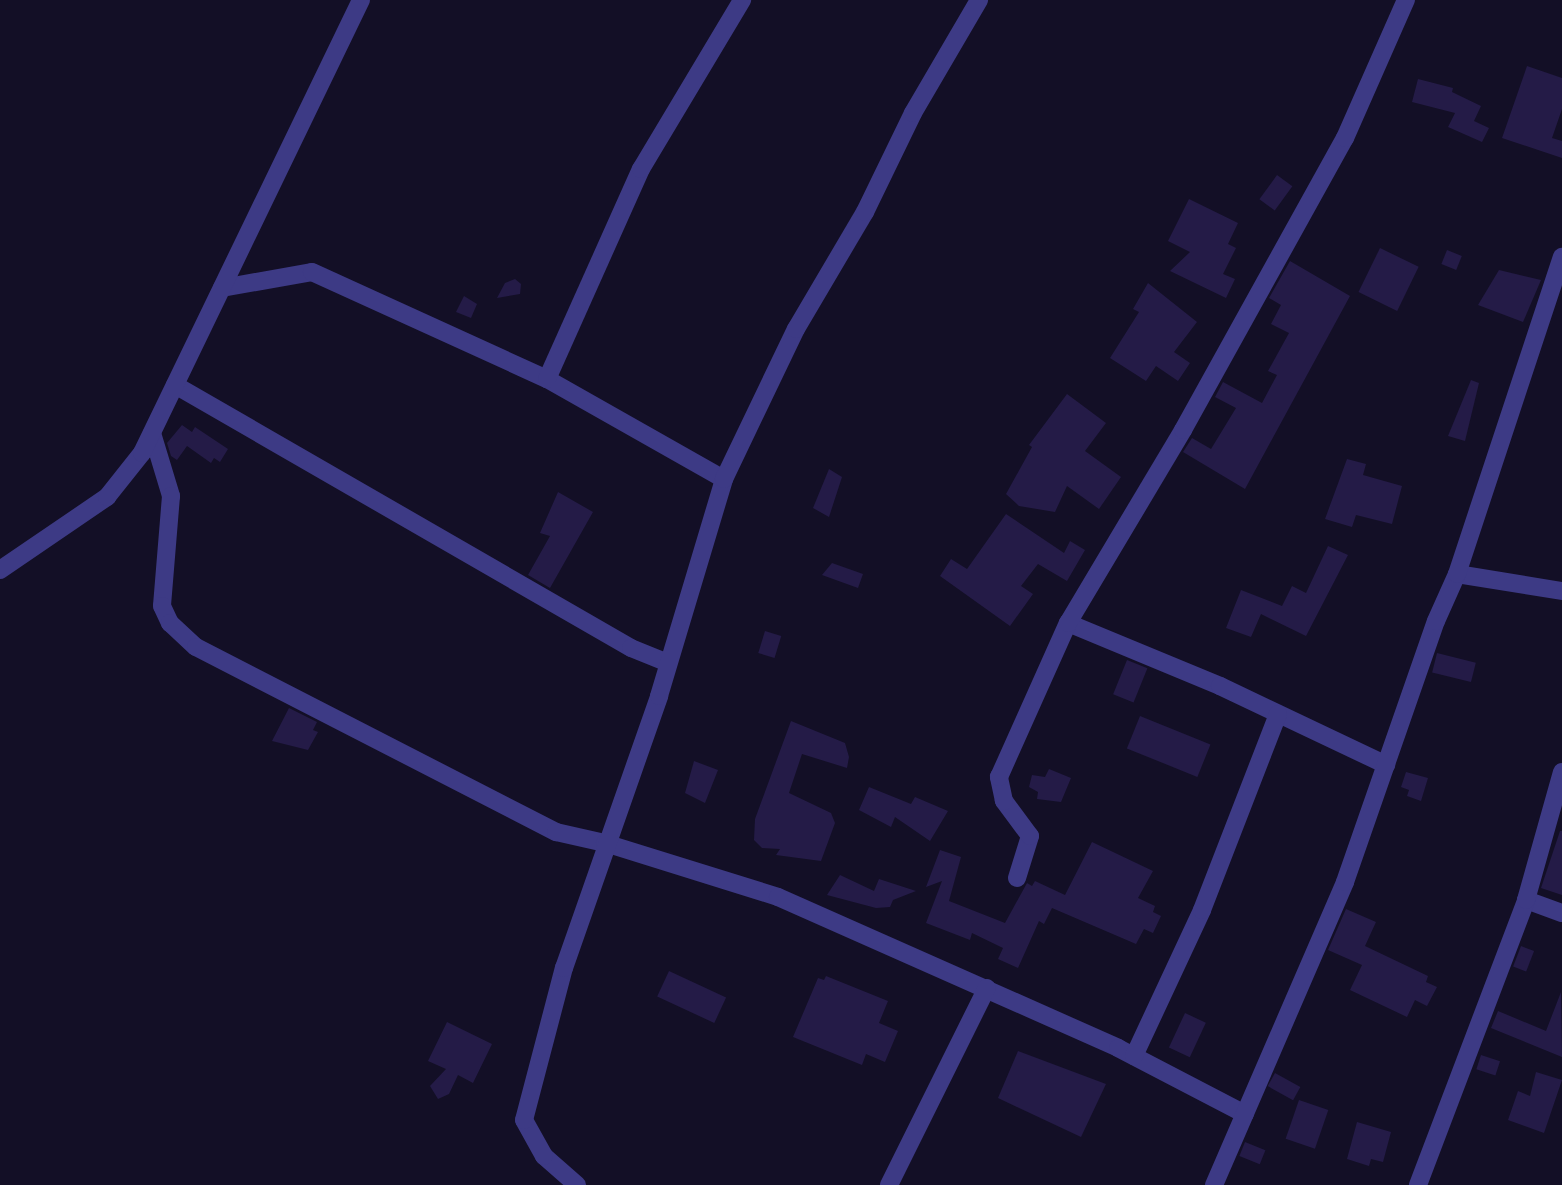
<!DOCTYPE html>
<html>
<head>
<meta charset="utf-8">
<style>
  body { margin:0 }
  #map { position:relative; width:1562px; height:1185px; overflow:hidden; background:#130f26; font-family:"Sofia Sans Condensed",sans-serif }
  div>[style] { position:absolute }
  .building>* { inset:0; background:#241b47; transform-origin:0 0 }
  .minor>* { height:18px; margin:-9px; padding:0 9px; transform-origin:9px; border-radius:9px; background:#3d3a85 }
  span { translate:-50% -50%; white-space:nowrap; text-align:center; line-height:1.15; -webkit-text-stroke:5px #130f26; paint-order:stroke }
</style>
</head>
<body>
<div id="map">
  <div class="building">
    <div style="clip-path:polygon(1527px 66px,1562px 78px,1562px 109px,1552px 138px,1562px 141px,1562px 158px,1502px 138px)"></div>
    <div style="clip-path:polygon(1418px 79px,1453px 88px,1452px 92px,1481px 106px,1474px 121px,1489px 128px,1482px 142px,1448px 127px,1455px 113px,1412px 102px)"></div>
    <div style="left:1277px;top:175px;width:19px;height:30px;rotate:36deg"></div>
    <div style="clip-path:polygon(1189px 199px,1238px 223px,1228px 244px,1236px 248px,1223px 274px,1235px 279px,1226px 298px,1170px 271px,1190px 252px,1168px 241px)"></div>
    <div style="left:1380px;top:248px;width:43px;height:49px;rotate:26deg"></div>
    <div style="left:1447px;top:250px;width:16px;height:15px;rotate:22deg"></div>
    <div style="clip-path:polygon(1290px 261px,1350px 296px,1245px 489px,1183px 452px,1192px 438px,1211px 449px,1236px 408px,1215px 397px,1223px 382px,1262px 403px,1277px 375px,1268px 371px,1289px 333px,1271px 324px,1281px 305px,1269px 298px)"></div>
    <div style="clip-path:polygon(1499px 270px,1541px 280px,1523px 322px,1478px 305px)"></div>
    <div style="clip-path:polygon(515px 279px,521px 284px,520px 294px,497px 298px,505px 283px)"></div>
    <div style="clip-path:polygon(1148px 283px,1197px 322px,1174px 352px,1190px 363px,1178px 381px,1156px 366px,1146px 381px,1110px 358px,1139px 312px,1133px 309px)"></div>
    <div style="clip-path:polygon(464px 296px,477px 304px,471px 318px,456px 312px)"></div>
    <div style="clip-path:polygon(1471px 380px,1479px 383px,1465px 441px,1448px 436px)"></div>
    <div style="clip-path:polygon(1067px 394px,1106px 423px,1085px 451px,1121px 477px,1099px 509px,1067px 486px,1055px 512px,1019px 506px,1006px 494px,1032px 447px,1029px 445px)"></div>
    <div style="clip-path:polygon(182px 425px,192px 432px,195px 427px,228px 449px,220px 462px,214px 458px,211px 463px,187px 446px,177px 460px,171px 456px,167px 443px)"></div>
    <div style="clip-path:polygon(1347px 459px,1366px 464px,1363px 475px,1402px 486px,1392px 524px,1356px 515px,1352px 527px,1325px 519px)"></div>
    <div style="clip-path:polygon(829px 469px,842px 477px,829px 517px,813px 508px)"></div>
    <div style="clip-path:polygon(558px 492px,593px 512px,550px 588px,528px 575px,550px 536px,540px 533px)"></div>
    <div style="clip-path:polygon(1006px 514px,1064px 553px,1070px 541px,1085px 550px,1067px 581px,1038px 564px,1021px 586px,1033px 594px,1010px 626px,940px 576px,951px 559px,967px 569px)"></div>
    <div style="clip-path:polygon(1328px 546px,1348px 555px,1306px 636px,1261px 614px,1251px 637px,1226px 628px,1241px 590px,1282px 606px,1292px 586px,1306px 593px)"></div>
    <div style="clip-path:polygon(832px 563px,863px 574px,858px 588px,822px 575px)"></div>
    <div style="left:765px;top:631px;width:17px;height:23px;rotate:17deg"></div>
    <div style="left:1437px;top:653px;width:40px;height:20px;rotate:14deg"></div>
    <div style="left:1127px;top:660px;width:22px;height:37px;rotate:22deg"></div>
    <div style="clip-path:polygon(289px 708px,317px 722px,313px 730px,318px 732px,308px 750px,272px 741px)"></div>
    <div style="left:1140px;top:716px;width:76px;height:35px;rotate:22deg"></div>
    <div style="clip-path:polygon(791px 721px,845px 743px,849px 757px,847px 768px,802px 754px,789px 793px,831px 813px,835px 823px,821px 861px,776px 855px,780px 849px,762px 848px,754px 840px,755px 819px)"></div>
    <div style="clip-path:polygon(694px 761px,718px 770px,705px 803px,685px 793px)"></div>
    <div style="clip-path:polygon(1049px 769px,1071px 778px,1061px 802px,1037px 799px,1038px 792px,1029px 787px,1032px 775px,1045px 777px)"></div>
    <div style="clip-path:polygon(1406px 772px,1428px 778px,1421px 801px,1407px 796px,1409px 790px,1401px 787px)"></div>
    <div style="clip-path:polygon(869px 787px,911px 804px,915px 797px,948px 811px,930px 841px,895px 817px,891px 827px,859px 810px)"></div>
    <div style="clip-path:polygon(1560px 831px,1562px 831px,1562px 895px,1541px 888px)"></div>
    <div style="clip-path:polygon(1092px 842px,1153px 871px,1138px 898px,1155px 906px,1153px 912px,1161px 916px,1153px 933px,1144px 929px,1136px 944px,1052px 908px,1044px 924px,1039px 921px,1018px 968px,998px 959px,1003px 948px,972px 933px,970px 940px,926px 923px,942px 881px,926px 887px,940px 850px,961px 857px,949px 901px,1005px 923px,1027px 883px,1032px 886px,1035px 881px,1065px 895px)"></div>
    <div style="clip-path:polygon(840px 875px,874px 891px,879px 879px,916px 891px,893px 900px,890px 907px,876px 908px,827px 895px)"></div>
    <div style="clip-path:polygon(1346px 909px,1376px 922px,1365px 946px,1428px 976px,1426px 982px,1437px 987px,1427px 1006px,1415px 1000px,1407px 1017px,1350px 990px,1362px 965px,1328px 950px)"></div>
    <div style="left:1521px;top:946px;width:14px;height:22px;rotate:21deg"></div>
    <div style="left:669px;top:971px;width:63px;height:28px;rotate:25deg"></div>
    <div style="clip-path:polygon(826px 976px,888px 1001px,879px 1023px,898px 1031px,885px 1062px,866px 1054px,862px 1065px,793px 1037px,818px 978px,824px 980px)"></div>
    <div style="clip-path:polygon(1561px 992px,1562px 1057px,1491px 1028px,1498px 1011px,1546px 1031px)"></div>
    <div style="left:1185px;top:1013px;width:23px;height:38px;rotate:25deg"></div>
    <div style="clip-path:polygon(447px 1022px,492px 1044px,473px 1083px,458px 1075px,449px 1094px,438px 1099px,430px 1086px,446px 1069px,428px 1061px)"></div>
    <div style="clip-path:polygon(1018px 1051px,1106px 1084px,1081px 1137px,998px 1098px)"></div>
    <div style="left:1481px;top:1055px;width:20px;height:15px;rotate:18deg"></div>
    <div style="clip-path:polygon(1536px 1072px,1562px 1080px,1544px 1133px,1508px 1120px,1518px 1091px,1530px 1096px)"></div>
    <div style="left:1275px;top:1073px;width:29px;height:15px;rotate:29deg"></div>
    <div style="left:1299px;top:1100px;width:31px;height:41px;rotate:19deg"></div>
    <div style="clip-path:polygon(1357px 1122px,1391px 1132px,1383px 1162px,1371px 1159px,1369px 1166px,1347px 1159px)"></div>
    <div style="left:1245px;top:1142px;width:22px;height:15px;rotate:22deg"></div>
  </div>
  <div class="minor">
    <div style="left:222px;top:288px;width:91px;rotate:-10.1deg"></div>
    <div style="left:312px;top:272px;width:258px;rotate:24.5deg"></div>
    <div style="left:547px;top:379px;width:203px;rotate:29.5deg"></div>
    <div style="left:547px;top:379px;width:230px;rotate:-65.9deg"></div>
    <div style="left:641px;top:169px;width:197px;rotate:-59.1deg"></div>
    <div style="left:175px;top:385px;width:526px;rotate:29.97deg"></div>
    <div style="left:631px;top:648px;width:40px;rotate:22deg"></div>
    <div style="left:152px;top:433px;width:66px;rotate:73.2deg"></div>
    <div style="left:171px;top:496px;width:110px;rotate:94.7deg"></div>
    <div style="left:162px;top:606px;width:19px;rotate:65deg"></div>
    <div style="left:170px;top:623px;width:35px;rotate:43deg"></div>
    <div style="left:196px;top:647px;width:405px;rotate:27.2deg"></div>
    <div style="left:556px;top:832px;width:50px;rotate:12.7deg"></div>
    <div style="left:605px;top:843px;width:181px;rotate:17.3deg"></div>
    <div style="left:778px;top:897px;width:372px;rotate:23.9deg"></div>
    <div style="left:1118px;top:1048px;width:143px;rotate:27.5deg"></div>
    <div style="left:0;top:570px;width:130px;rotate:-34.3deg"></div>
    <div style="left:107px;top:497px;width:56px;rotate:-51.5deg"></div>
    <div style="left:142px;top:453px;width:503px;rotate:-64.2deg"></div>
    <div style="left:1457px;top:574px;width:106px;rotate:9.2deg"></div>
    <div style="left:1068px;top:623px;width:165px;rotate:22.5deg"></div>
    <div style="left:1220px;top:686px;width:184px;rotate:25.4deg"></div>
    <div style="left:1017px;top:878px;width:44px;rotate:-72.8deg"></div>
    <div style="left:1030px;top:836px;width:44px;rotate:-126.6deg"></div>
    <div style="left:1004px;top:801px;width:25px;rotate:-102deg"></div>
    <div style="left:999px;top:777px;width:169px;rotate:-65.9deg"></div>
    <div style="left:1068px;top:623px;width:225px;rotate:-59.2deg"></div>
    <div style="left:1183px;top:430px;width:334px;rotate:-61deg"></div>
    <div style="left:1345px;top:138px;width:151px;rotate:-66.2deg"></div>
    <div style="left:1526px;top:900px;width:38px;rotate:20deg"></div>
    <div style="left:1134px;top:1056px;width:161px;rotate:-65deg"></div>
    <div style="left:1202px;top:910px;width:210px;rotate:-68.8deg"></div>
    <div style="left:577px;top:1185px;width:44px;rotate:-138.7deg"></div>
    <div style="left:544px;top:1156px;width:41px;rotate:-119.1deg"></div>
    <div style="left:524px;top:1120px;width:157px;rotate:-75.3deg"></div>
    <div style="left:564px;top:968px;width:288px;rotate:-70.7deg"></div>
    <div style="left:659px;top:696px;width:227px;rotate:-73.3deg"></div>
    <div style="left:724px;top:479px;width:166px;rotate:-64.4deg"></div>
    <div style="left:796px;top:329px;width:136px;rotate:-59.5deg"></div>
    <div style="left:865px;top:212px;width:110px;rotate:-64.1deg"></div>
    <div style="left:913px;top:113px;width:131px;rotate:-59.7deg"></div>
    <div style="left:889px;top:1185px;width:220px;rotate:-63.6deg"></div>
    <div style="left:1214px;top:1185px;width:330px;rotate:-66.6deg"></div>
    <div style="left:1345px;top:882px;width:276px;rotate:-70.8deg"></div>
    <div style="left:1436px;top:621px;width:51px;rotate:-65.9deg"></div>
    <div style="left:1457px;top:574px;width:334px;rotate:-71.7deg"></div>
    <div style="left:1418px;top:1185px;width:305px;rotate:-69.2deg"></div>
    <div style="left:1526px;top:900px;width:133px;rotate:-74.3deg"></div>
  </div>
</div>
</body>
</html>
